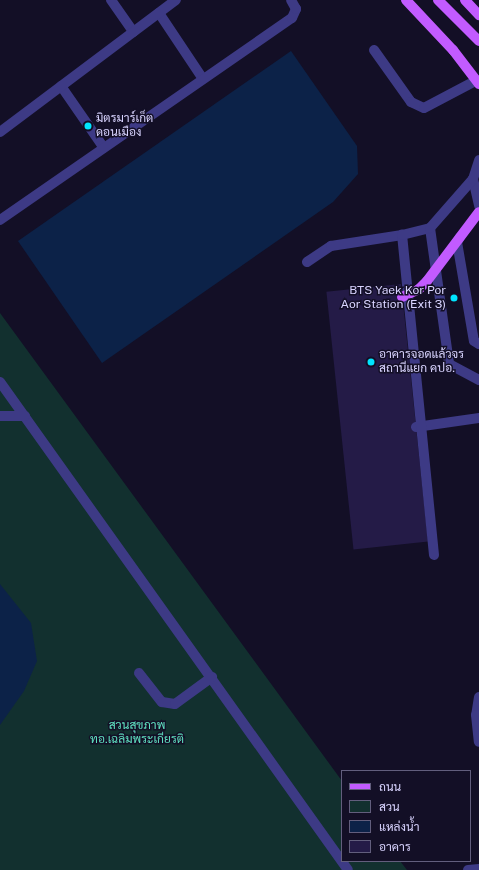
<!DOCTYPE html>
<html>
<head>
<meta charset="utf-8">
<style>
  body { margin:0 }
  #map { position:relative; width:479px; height:870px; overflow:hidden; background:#130f26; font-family:"Public Sans",Sarabun,sans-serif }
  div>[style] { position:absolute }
  .green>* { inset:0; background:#12302f }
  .water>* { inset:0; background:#0c2248 }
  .building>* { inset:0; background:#241b47; transform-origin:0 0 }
  .minor>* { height:10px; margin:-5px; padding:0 5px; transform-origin:5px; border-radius:5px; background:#3d3a85 }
  .major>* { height:10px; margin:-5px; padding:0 5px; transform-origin:5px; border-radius:5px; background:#c25bff }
  .dots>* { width:11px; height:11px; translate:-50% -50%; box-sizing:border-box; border:2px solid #130f26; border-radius:50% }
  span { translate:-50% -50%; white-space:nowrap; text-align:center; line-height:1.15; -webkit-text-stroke:3px #130f26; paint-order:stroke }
  .poi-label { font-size:12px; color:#d9d4ff }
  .left { translate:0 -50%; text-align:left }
  .right { translate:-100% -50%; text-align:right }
  .park-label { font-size:12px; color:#5fe0c0 }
  .legend { position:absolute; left:341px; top:770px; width:130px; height:92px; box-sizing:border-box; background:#130f26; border:1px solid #625e7d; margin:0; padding:5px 7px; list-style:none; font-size:12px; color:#d9d4ff }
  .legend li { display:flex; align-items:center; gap:8px; height:20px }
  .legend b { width:20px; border:1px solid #625e7d }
</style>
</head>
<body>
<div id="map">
  <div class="green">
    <div style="clip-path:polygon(0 313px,342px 781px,342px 861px,400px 861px,407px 870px,0 870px)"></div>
  </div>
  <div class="water">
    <div style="clip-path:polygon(291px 51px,357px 146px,358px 174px,333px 202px,102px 363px,18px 241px)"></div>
    <div style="clip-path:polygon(0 584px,31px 623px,37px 661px,24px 691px,0 725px)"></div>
  </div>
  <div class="building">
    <div style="left:401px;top:284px;width:259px;height:75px;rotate:84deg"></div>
  </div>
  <div class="minor">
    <div style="left:111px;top:0;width:39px;rotate:55deg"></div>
    <div style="left:159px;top:13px;width:79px;rotate:56.3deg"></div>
    <div style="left:374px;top:50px;width:64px;rotate:54.6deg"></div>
    <div style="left:411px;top:102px;width:14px;rotate:25deg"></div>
    <div style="left:424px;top:108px;width:60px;rotate:-27.8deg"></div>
    <div style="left:61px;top:86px;width:75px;rotate:55.3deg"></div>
    <div style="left:0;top:132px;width:220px;rotate:-36.9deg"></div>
    <div style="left:473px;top:179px;width:28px;rotate:77deg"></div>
    <div style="left:0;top:220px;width:355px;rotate:-34.7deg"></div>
    <div style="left:292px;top:18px;width:10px;rotate:-66deg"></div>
    <div style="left:296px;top:9px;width:10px;rotate:-119deg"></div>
    <div style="left:430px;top:228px;width:137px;rotate:82deg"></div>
    <div style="left:449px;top:364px;width:34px;rotate:28deg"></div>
    <div style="left:460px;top:237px;width:6px;rotate:121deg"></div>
    <div style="left:457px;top:242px;width:100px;rotate:80.3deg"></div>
    <div style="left:474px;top:341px;width:6px;rotate:31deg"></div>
    <div style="left:307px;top:262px;width:29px;rotate:-34deg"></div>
    <div style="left:331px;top:246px;width:72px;rotate:-8.8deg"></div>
    <div style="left:0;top:382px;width:599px;rotate:54.51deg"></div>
    <div style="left:0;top:416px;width:25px"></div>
    <div style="left:416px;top:427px;width:64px;rotate:-8.1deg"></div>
    <div style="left:434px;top:555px;width:322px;rotate:-95.7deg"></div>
    <div style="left:402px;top:235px;width:29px;rotate:-14deg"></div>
    <div style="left:430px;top:228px;width:65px;rotate:-48.7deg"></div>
    <div style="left:473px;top:179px;width:20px;rotate:-72deg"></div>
    <div style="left:139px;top:673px;width:37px;rotate:52deg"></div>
    <div style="left:162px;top:702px;width:13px;rotate:9deg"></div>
    <div style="left:175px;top:704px;width:46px;rotate:-36.1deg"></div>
    <div style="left:479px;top:697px;width:18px;rotate:99deg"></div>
    <div style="left:476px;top:715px;width:27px;rotate:84deg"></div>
    <div style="left:468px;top:870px;width:11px;rotate:-5deg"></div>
  </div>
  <div class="major">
    <div style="left:406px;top:0;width:69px;rotate:46.8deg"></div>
    <div style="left:453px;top:50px;width:43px;rotate:52.6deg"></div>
    <div style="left:438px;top:0;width:58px;rotate:45deg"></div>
    <div style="left:465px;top:0;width:21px;rotate:47deg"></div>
    <div style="left:402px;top:297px;width:19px;rotate:-25deg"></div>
    <div style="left:419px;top:289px;width:11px;rotate:-45deg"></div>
    <div style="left:427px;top:281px;width:86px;rotate:-53deg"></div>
  </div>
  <div class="dots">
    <div style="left:88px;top:126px;background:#00e5ff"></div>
    <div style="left:454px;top:298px;background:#00e5ff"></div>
    <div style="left:371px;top:362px;background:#00e5ff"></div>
  </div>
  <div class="poi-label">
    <span class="left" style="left:96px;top:126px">มิตรมาร์เก็ต<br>ดอนเมือง</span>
    <span class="right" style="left:446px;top:298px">BTS Yaek Kor Por<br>Aor Station (Exit 3)</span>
    <span class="left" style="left:379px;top:362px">อาคารจอดแล้วจร<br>สถานีแยก คปอ.</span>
  </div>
  <div class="park-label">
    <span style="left:137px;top:733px">สวนสุขภาพ<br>ทอ.เฉลิมพระเกียรติ</span>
  </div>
  <ul class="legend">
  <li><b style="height:5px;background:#c25bff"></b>ถนน</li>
  <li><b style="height:11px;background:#12302f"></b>สวน</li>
  <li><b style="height:11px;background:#0c2248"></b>แหล่งน้ำ</li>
  <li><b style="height:11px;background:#241b47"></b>อาคาร</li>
  </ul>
</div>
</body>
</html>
